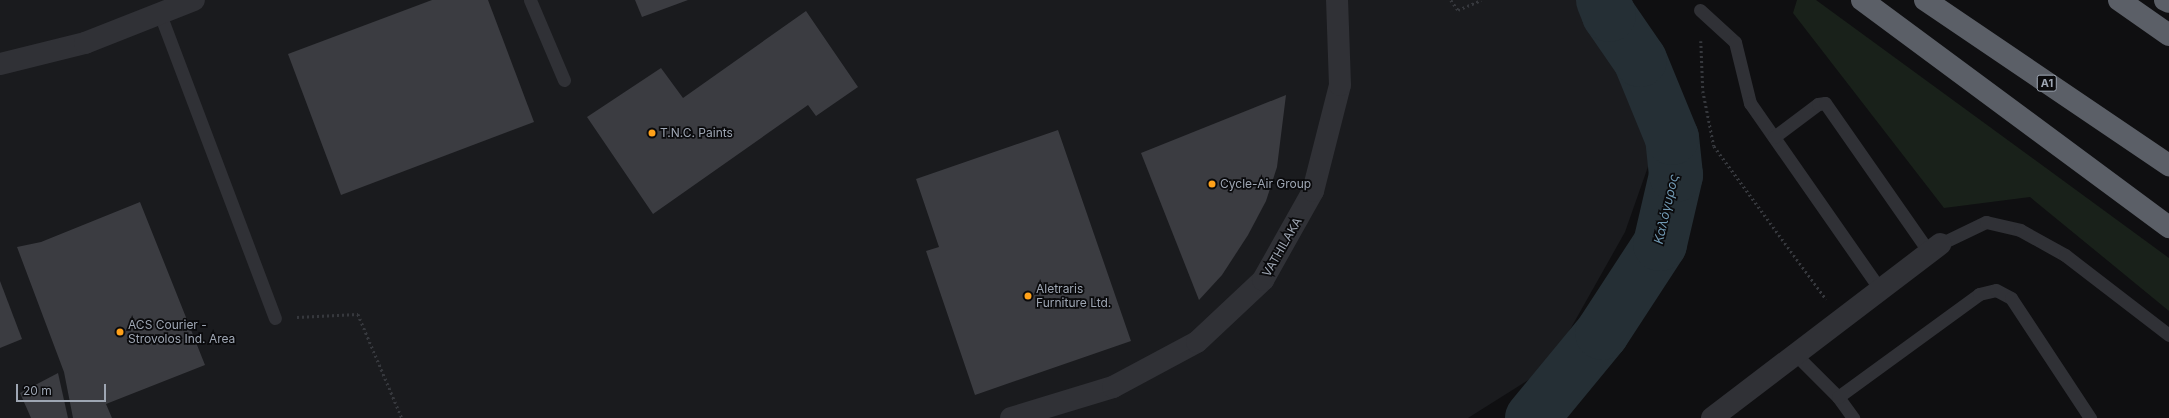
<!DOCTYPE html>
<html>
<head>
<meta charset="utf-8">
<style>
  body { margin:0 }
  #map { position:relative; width:2169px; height:418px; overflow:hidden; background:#0f0f11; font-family:Inter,sans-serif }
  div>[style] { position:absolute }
  .built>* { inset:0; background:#1a1b1e }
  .green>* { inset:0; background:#19211a }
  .river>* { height:54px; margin:-27px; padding:0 27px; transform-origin:27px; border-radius:27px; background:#252f35 }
  .building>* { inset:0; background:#3b3c41 }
  .path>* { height:2.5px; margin-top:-1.25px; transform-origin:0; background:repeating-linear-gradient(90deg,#36383d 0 2px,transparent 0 5px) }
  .lane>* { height:13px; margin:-6.5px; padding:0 6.5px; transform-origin:6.5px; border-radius:6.5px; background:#303136 }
  .street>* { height:22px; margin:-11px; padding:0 11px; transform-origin:11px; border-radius:11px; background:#303136 }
  .highway>* { height:22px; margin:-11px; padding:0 11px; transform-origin:11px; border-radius:11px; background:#5b5f67 }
  .dots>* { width:11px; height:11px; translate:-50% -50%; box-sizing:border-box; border:2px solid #0a0a0c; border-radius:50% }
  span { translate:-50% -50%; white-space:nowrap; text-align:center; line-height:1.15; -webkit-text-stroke:3.5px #0a0a0c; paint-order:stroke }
  .shield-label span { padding:1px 3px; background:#0a0a0c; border:1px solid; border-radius:3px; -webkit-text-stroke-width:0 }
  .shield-label { font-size:11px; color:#9ea6b3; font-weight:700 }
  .poi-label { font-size:12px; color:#9ea6b3 }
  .left { translate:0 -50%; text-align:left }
  .street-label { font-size:12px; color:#9ea6b3 }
  .water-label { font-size:13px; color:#7199b3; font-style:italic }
  .scale { position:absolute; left:16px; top:384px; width:90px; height:18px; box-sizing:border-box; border:2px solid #9ea6b3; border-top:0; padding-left:5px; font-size:12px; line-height:14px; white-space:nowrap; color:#9ea6b3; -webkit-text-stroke:3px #0a0a0c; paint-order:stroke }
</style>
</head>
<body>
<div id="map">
  <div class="built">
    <div style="clip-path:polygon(0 0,1583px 0,1656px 144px,1625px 232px,1549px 367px,1468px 418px,0 418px)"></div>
  </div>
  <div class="green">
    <div style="clip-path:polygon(1797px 0,1816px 0,2169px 258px,2169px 311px,2030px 197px,1944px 208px,1793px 13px)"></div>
  </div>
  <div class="river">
    <div style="left:1532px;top:418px;width:110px;rotate:-50.5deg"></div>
    <div style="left:1602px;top:333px;width:106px;rotate:-56.9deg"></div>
    <div style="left:1660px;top:244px;width:71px;rotate:-76.9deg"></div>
    <div style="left:1676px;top:175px;width:37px;rotate:-96deg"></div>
    <div style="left:1672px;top:138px;width:84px;rotate:-112.3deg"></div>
    <div style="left:1640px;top:60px;width:55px;rotate:-124.6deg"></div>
    <div style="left:1609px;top:15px;width:16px;rotate:-112deg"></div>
  </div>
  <div class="building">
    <div style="clip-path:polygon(432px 0,488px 0,534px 122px,341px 195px,288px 54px)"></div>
    <div style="clip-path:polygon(635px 0,688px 0,642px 17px)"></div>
    <div style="clip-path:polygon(806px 11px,858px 87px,816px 116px,808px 105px,653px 214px,587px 117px,661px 68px,683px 98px)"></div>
    <div style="clip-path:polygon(1286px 95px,1277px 167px,1266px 201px,1248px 235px,1222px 275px,1199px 300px,1141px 153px)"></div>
    <div style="clip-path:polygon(1058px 130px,1131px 341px,975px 395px,926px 251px,939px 247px,916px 179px)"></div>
    <div style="clip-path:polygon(140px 202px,205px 365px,106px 404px,112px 418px,73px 418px,64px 372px,17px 247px,41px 242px)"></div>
    <div style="clip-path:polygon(0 281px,22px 339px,0 348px)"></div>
    <div style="clip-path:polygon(58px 373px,68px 418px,31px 418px,20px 393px)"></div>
  </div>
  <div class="path">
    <div style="left:1451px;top:0;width:12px;rotate:55deg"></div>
    <div style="left:1458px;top:10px;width:25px;rotate:-23deg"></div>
    <div style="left:1701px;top:41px;width:50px;rotate:87.7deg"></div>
    <div style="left:1703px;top:91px;width:56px;rotate:78.7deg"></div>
    <div style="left:1714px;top:146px;width:190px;rotate:53.8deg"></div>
    <div style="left:297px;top:317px;width:61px;rotate:-2.8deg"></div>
    <div style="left:358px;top:314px;width:113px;rotate:67.1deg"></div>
  </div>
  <div class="lane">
    <div style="left:530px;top:0;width:87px;rotate:67deg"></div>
    <div style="left:1700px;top:10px;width:47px;rotate:42.4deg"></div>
    <div style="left:1735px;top:42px;width:63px;rotate:76.2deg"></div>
    <div style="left:1750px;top:103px;width:229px;rotate:55.1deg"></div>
    <div style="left:160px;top:14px;width:325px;rotate:69.3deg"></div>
    <div style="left:1774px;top:137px;width:55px;rotate:-36.9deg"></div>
    <div style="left:1818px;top:104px;width:7px;rotate:-8deg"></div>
    <div style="left:1825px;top:103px;width:182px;rotate:55.1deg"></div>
    <div style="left:1940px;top:244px;width:51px;rotate:-25.6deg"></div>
    <div style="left:1986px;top:222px;width:35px;rotate:13deg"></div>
    <div style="left:2020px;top:230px;width:51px;rotate:29.1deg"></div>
    <div style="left:2065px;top:255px;width:131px;rotate:37.6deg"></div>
    <div style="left:1796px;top:355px;width:59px;rotate:45deg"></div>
    <div style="left:1838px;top:397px;width:26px;rotate:54deg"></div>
    <div style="left:1838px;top:397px;width:175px;rotate:-36.1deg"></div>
    <div style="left:1979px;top:294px;width:17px;rotate:-13deg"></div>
    <div style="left:1996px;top:290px;width:17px;rotate:28deg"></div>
    <div style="left:2011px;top:298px;width:144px;rotate:56.6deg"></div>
  </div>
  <div class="street">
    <div style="left:0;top:64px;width:88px;rotate:-13.9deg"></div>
    <div style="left:85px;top:43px;width:117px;rotate:-21.5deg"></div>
    <div style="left:1011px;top:418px;width:107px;rotate:-16.9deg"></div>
    <div style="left:1113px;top:387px;width:95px;rotate:-28.2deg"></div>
    <div style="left:1197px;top:342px;width:91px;rotate:-43.2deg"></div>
    <div style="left:1263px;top:280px;width:102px;rotate:-60.7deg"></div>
    <div style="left:1313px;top:191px;width:109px;rotate:-75.7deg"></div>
    <div style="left:1340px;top:85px;width:85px;rotate:-92deg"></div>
    <div style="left:1712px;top:418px;width:287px;rotate:-37.3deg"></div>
  </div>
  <div class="highway">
    <div style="left:1862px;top:0;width:382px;rotate:36.5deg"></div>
    <div style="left:1925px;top:0;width:295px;rotate:34.1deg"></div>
    <div style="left:2119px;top:0;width:61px;rotate:35deg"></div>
    <div style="left:2165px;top:0;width:4px;rotate:27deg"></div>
  </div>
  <div class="dots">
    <div style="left:652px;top:133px;background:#ffa119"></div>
    <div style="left:1212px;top:184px;background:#ffa119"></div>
    <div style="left:1028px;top:296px;background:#ffa119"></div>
    <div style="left:120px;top:332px;background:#ffa119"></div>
  </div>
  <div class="shield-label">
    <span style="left:2047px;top:83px">A1</span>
  </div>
  <div class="poi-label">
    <span class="left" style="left:660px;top:133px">T.N.C. Paints</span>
    <span class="left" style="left:1220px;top:184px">Cycle-Air Group</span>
    <span class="left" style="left:1036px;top:296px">Aletraris<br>Furniture Ltd.</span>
    <span class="left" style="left:128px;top:332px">ACS Courier -<br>Strovolos Ind. Area</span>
  </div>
  <div class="street-label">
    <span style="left:1282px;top:247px;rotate:-60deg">VATHILAKA</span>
  </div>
  <div class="water-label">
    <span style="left:1666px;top:209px;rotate:-77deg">Καλόγυρος</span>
  </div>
  <div class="scale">20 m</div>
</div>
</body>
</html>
